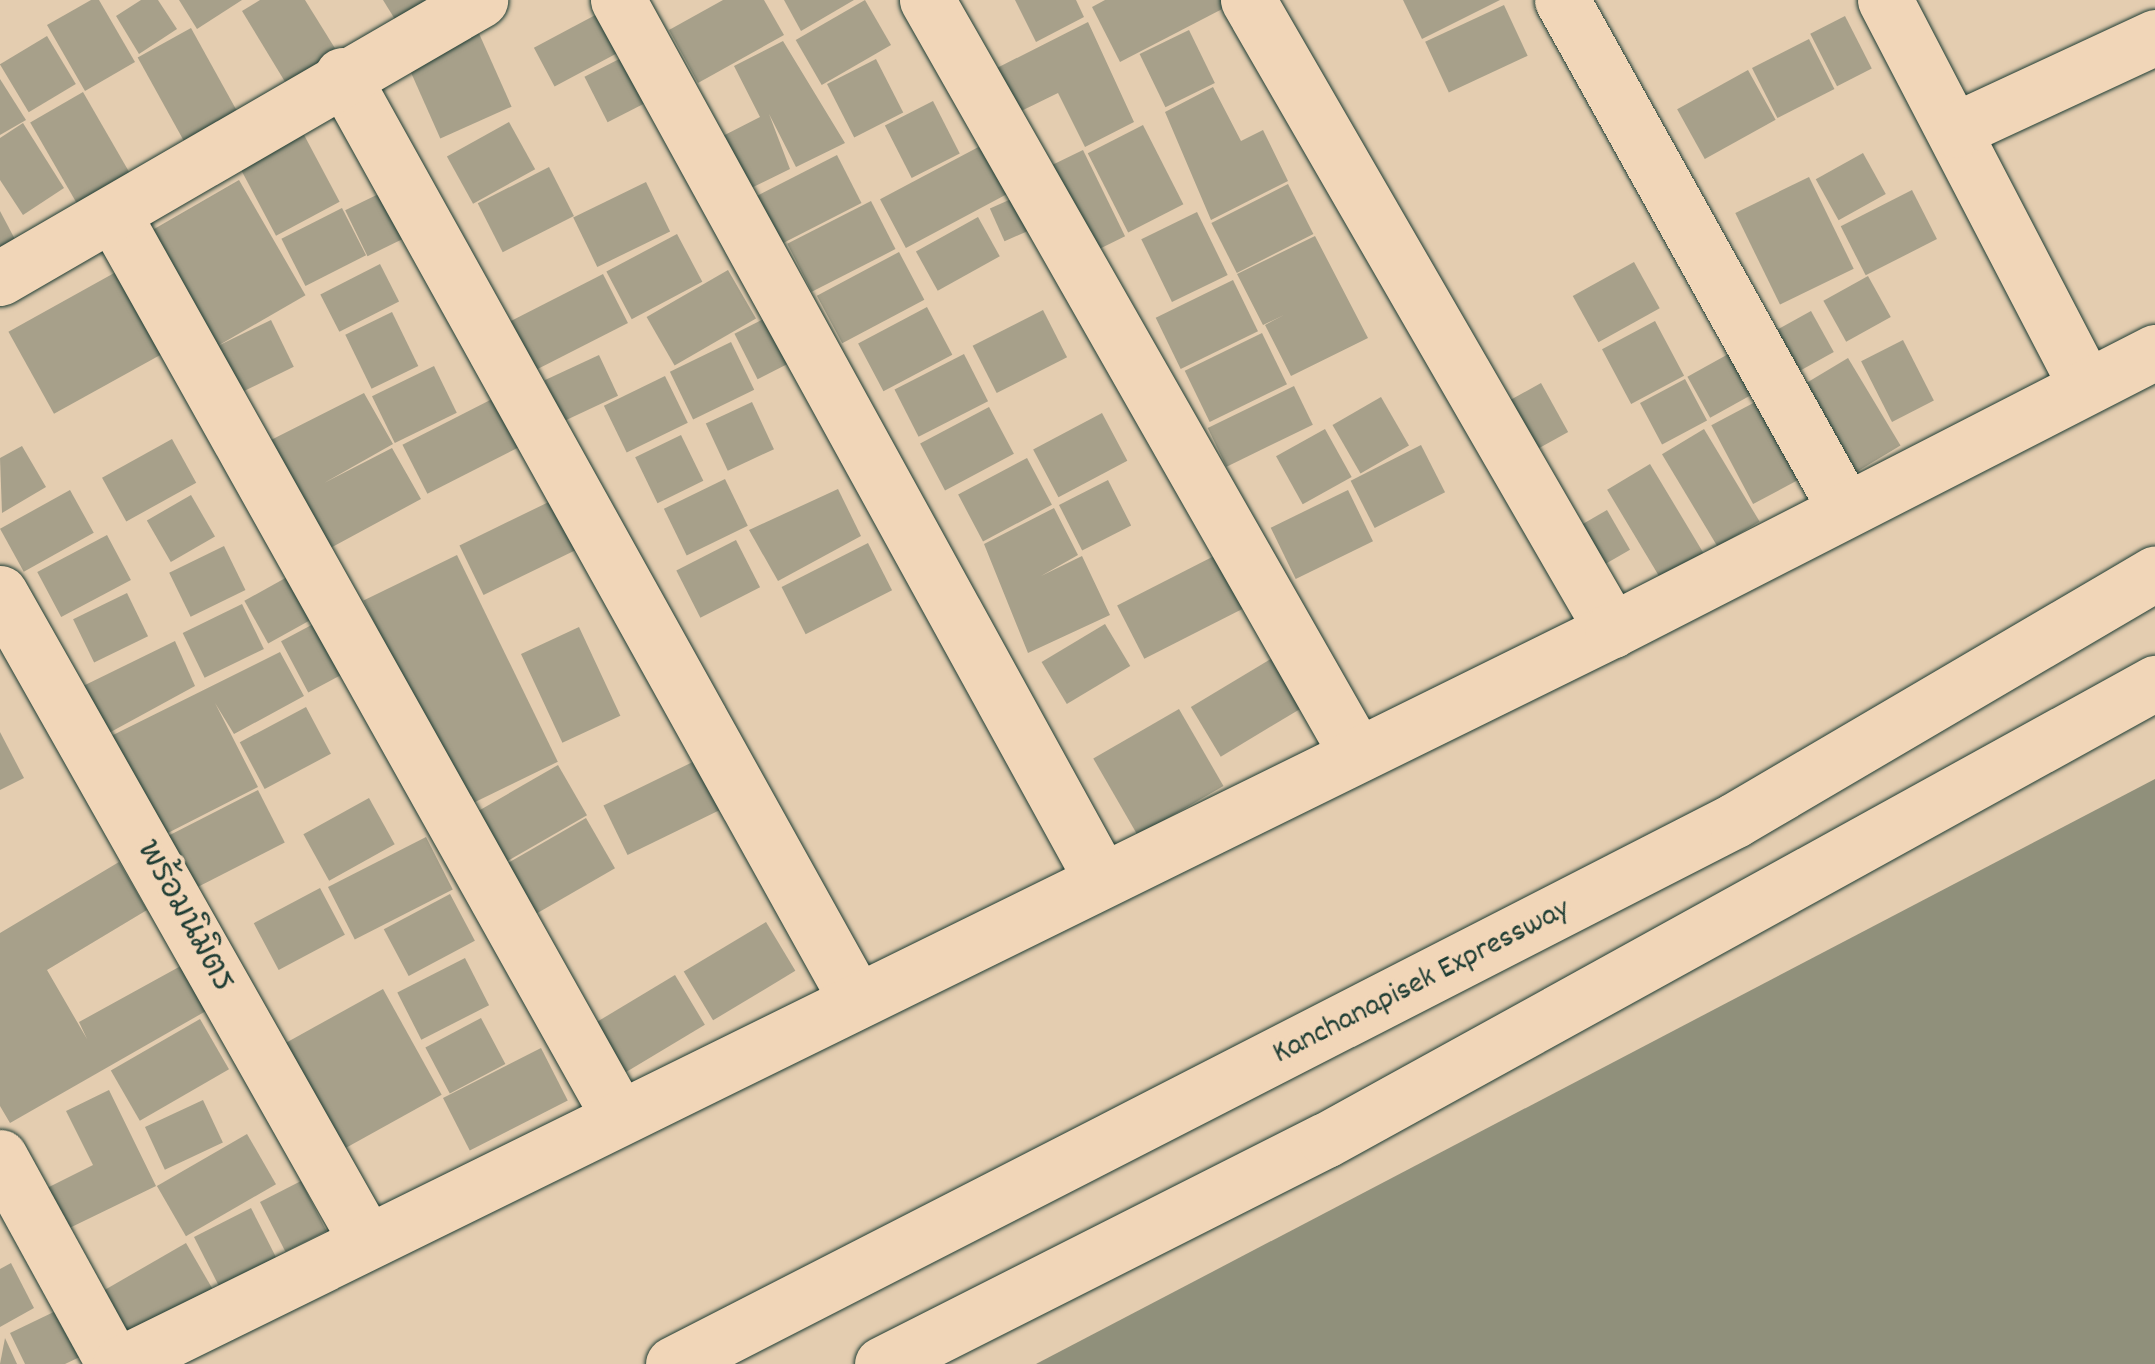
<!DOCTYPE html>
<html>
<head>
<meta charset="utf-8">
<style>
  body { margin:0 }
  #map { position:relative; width:2155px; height:1364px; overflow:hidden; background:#e4cdb0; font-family:Dekko,"Playpen Sans Thai",sans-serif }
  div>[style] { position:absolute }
  .water>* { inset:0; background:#90907b }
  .building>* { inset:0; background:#a7a08a; transform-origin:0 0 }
  .roads { filter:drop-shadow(0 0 2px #1f3d34) drop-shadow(0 0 2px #1f3d34) }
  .minor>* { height:55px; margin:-27.5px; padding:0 27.5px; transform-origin:27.5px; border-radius:27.5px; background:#f1d6b8 }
  .highway>* { height:55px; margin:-27.5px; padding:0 27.5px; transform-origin:27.5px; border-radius:27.5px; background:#f1d6b8 }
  span { translate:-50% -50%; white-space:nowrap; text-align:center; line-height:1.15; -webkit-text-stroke:8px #f1d6b8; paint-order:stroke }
  .street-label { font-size:32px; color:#1f3d34 }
</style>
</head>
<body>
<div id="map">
  <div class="water">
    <div style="clip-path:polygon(2155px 779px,2155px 1364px,1036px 1364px)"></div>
  </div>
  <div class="building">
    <div style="clip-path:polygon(91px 0,99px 0,135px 62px,85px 91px,47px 25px)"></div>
    <div style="clip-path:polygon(141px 0,158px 0,177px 29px,139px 54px,116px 16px)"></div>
    <div style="clip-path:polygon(179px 0,242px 0,197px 29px)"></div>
    <div style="clip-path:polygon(260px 0,305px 0,341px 58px,290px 90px,242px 11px)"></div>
    <div style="clip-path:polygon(383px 0,429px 0,396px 21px)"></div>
    <div style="clip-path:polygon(723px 0,764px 0,784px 35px,698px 83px,669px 30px)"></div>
    <div style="clip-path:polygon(784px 0,854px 0,801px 31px)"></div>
    <div style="left:865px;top:0;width:52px;height:80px;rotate:60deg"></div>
    <div style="clip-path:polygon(1015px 0,1076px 0,1084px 17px,1036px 42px)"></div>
    <div style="clip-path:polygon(1105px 0,1225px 0,1228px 6px,1120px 62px,1092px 7px)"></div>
    <div style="clip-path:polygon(1403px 0,1500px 0,1422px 39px)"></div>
    <div style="left:1504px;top:5px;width:56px;height:87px;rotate:65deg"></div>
    <div style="left:601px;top:12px;width:44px;height:76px;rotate:62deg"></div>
    <div style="left:1845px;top:16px;width:59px;height:39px;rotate:63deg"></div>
    <div style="clip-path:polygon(1088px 22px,1134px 122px,1085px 147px,1058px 93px,1015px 114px,993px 70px)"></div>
    <div style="left:191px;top:28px;width:106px;height:61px;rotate:61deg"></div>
    <div style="left:477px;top:29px;width:85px;height:78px;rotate:66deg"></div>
    <div style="left:1189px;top:30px;width:59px;height:55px;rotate:64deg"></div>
    <div style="left:47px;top:36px;width:56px;height:55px;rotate:59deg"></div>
    <div style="left:1809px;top:39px;width:56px;height:64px;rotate:63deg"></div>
    <div style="clip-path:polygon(783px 41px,845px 143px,796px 167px,769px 114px,790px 169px,741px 193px,715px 140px,760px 117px,734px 66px)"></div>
    <div style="left:629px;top:54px;width:51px;height:50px;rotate:63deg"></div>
    <div style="left:876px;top:59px;width:60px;height:55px;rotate:63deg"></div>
    <div style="left:1748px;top:70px;width:57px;height:81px;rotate:61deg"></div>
    <div style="clip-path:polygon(0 79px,26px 120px,0 135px)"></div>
    <div style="clip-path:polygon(1213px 87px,1241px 141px,1263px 130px,1288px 181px,1211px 220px,1165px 112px)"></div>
    <div style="left:83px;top:92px;width:105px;height:61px;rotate:60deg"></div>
    <div style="left:933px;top:101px;width:59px;height:54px;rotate:63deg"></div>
    <div style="left:509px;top:122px;width:54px;height:71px;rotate:61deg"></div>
    <div style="clip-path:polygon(23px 123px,64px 188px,23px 215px,0 180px,0 138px)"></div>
    <div style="left:1143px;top:125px;width:89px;height:62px;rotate:63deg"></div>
    <div style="left:303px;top:133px;width:78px;height:72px;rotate:62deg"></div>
    <div style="left:986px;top:143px;width:55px;height:120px;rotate:62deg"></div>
    <div style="left:1083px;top:150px;width:96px;height:35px;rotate:64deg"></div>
    <div style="left:1863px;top:153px;width:47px;height:54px;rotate:61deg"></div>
    <div style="left:837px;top:155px;width:54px;height:95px;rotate:63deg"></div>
    <div style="left:549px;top:167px;width:55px;height:80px;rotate:63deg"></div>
    <div style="left:1809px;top:177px;width:102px;height:82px;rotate:64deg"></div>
    <div style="left:239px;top:180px;width:133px;height:111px;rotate:60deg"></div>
    <div style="left:646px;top:182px;width:55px;height:81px;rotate:64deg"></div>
    <div style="left:1288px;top:184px;width:56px;height:86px;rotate:63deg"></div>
    <div style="left:391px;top:188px;width:51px;height:51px;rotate:64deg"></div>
    <div style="left:1912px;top:190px;width:55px;height:80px;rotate:63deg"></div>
    <div style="left:1020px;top:195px;width:36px;height:33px;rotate:66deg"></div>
    <div style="left:871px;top:201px;width:54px;height:94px;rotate:63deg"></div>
    <div style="left:342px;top:208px;width:53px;height:68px;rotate:63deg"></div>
    <div style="clip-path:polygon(0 211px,18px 245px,0 255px)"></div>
    <div style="left:1197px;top:212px;width:70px;height:62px;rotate:64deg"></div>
    <div style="left:978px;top:217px;width:45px;height:71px;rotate:61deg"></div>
    <div style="left:677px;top:234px;width:54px;height:80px;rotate:62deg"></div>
    <div style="clip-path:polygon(1315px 236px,1368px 338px,1291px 376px,1265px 325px,1284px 315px,1263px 325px,1237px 274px)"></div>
    <div style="left:899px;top:252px;width:54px;height:93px;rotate:62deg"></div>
    <div style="left:1634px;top:262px;width:53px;height:70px;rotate:61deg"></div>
    <div style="left:380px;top:264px;width:42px;height:67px;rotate:63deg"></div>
    <div style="left:728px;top:270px;width:56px;height:94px;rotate:60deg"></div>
    <div style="left:116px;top:272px;width:94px;height:123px;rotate:61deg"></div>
    <div style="left:603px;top:274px;width:55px;height:108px;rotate:63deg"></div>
    <div style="left:1868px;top:276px;width:47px;height:51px;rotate:61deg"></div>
    <div style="left:1233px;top:280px;width:57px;height:86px;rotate:64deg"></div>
    <div style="left:927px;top:307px;width:54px;height:78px;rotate:62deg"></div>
    <div style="left:1043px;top:310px;width:53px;height:79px;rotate:63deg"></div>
    <div style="left:779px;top:311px;width:51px;height:50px;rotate:63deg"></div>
    <div style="left:1811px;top:311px;width:47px;height:51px;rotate:61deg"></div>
    <div style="left:392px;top:312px;width:60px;height:52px;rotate:64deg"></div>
    <div style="left:271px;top:320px;width:52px;height:68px;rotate:64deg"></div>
    <div style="left:1655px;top:321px;width:62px;height:60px;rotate:62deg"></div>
    <div style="left:1262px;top:333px;width:57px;height:86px;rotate:64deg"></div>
    <div style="left:1903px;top:340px;width:68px;height:47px;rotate:63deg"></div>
    <div style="left:731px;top:342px;width:53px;height:68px;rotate:64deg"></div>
    <div style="left:1732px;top:352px;width:47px;height:51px;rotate:61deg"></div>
    <div style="left:964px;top:354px;width:53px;height:78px;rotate:63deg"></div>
    <div style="left:599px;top:355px;width:45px;height:60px;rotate:65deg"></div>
    <div style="left:1848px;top:358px;width:102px;height:53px;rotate:59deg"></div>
    <div style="left:434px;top:366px;width:52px;height:69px;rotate:64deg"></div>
    <div style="left:665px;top:376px;width:52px;height:68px;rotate:64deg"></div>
    <div style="left:1685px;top:379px;width:47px;height:51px;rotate:62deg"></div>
    <div style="left:1541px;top:383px;width:56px;height:56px;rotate:61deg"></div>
    <div style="left:1294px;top:386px;width:43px;height:96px;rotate:64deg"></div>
    <div style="clip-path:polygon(364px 393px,393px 444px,324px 483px,392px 448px,421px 499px,323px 552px,265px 443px)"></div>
    <div style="left:504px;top:393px;width:55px;height:114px;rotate:63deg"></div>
    <div style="left:1381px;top:397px;width:56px;height:56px;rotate:60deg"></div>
    <div style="left:1759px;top:400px;width:89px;height:54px;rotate:62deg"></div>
    <div style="left:752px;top:402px;width:52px;height:51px;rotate:65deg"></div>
    <div style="left:989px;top:407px;width:53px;height:78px;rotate:62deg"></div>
    <div style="left:1102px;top:413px;width:54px;height:78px;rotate:62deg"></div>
    <div style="left:1325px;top:429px;width:55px;height:56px;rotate:61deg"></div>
    <div style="left:1704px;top:429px;width:108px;height:49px;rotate:59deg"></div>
    <div style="left:681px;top:435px;width:51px;height:51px;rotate:64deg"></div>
    <div style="left:172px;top:439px;width:50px;height:80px;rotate:61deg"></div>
    <div style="left:1421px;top:445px;width:53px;height:79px;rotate:63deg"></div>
    <div style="clip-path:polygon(22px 446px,46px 487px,2px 513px,0 458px)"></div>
    <div style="left:1027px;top:458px;width:53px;height:78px;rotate:62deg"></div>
    <div style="left:1650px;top:464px;width:107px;height:50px;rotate:59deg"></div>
    <div style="left:725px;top:479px;width:52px;height:68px;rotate:64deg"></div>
    <div style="left:1108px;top:480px;width:51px;height:55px;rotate:63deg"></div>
    <div style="clip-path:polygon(838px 489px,861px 536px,778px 581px,749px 530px)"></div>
    <div style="left:70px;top:490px;width:49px;height:80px;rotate:61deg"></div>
    <div style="left:1348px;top:490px;width:57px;height:86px;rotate:64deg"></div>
    <div style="left:191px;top:495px;width:48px;height:51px;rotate:60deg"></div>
    <div style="left:561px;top:496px;width:55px;height:113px;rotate:64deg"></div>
    <div style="clip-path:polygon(1054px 508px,1078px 555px,1041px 576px,1082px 556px,1110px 615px,1028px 653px,984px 544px)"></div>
    <div style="left:1607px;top:510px;width:46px;height:51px;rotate:60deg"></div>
    <div style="left:107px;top:535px;width:51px;height:79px;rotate:62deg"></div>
    <div style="left:736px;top:540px;width:53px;height:67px;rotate:63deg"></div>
    <div style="left:868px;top:543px;width:53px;height:97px;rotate:63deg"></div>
    <div style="left:224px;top:546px;width:49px;height:61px;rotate:64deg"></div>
    <div style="left:457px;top:555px;width:230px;height:104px;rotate:64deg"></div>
    <div style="left:1216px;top:555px;width:60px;height:111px;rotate:63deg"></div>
    <div style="left:289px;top:576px;width:49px;height:51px;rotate:61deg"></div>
    <div style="left:127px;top:593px;width:48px;height:60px;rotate:64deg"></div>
    <div style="left:242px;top:604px;width:50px;height:66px;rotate:64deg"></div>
    <div style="left:319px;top:621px;width:58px;height:43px;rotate:62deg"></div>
    <div style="left:1105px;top:624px;width:49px;height:74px;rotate:59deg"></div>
    <div style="left:579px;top:627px;width:98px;height:64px;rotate:65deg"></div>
    <div style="clip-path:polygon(175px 641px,195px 686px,107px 734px,79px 688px)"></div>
    <div style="clip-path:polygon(280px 652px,304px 696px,234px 734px,215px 703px,258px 787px,158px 838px,107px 738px)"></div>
    <div style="left:1274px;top:657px;width:58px;height:97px;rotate:59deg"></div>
    <div style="left:306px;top:707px;width:53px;height:75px;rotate:62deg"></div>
    <div style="left:1179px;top:709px;width:89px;height:99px;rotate:60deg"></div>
    <div style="clip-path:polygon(0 732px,24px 778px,0 790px)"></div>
    <div style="left:705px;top:756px;width:55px;height:113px;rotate:64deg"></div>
    <div style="left:558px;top:765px;width:58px;height:104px;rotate:60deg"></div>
    <div style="left:258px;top:790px;width:59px;height:111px;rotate:63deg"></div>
    <div style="left:369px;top:798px;width:53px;height:75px;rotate:61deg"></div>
    <div style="left:586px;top:818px;width:58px;height:104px;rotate:60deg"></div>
    <div style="left:426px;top:837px;width:59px;height:110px;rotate:63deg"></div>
    <div style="clip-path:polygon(119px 862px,147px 910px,47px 970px,87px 1039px,79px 1022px,188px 962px,213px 1007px,10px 1123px,0 1106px,0 933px)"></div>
    <div style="left:320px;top:888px;width:53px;height:75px;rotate:62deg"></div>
    <div style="left:450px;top:894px;width:53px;height:75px;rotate:62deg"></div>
    <div style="left:766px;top:922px;width:57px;height:96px;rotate:59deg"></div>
    <div style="left:465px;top:958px;width:53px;height:76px;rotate:63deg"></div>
    <div style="left:675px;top:975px;width:58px;height:102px;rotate:59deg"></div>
    <div style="left:383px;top:989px;width:121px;height:117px;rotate:61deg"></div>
    <div style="left:481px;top:1018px;width:52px;height:63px;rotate:62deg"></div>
    <div style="left:200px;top:1019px;width:58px;height:103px;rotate:60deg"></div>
    <div style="left:541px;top:1048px;width:59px;height:110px;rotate:63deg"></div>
    <div style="clip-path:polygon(109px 1090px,156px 1186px,53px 1236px,33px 1195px,93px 1165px,66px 1111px)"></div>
    <div style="left:203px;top:1100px;width:47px;height:64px;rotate:65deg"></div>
    <div style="left:247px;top:1134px;width:58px;height:104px;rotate:60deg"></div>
    <div style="left:301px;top:1181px;width:56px;height:46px;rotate:63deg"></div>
    <div style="left:251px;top:1208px;width:63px;height:64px;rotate:63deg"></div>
    <div style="left:186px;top:1243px;width:59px;height:104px;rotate:60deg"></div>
    <div style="clip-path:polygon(11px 1263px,34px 1308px,0 1327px,0 1269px)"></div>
    <div style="clip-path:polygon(62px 1308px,84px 1355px,65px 1364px,25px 1364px,10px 1333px)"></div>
    <div style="clip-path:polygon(5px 1338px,17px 1364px,0 1364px)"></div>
  </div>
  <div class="roads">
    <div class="minor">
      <div style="left:618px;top:0;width:1004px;rotate:61.19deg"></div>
      <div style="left:927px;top:0;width:864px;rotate:60.32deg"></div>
      <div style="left:1248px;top:0;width:728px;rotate:59.98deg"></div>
      <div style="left:1562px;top:0;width:578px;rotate:60.91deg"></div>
      <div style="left:1885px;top:0;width:435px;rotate:62.5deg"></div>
      <div style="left:342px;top:75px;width:1056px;rotate:60.93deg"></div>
      <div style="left:1955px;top:130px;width:221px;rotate:-24.9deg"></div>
      <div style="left:113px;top:214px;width:1033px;rotate:60.73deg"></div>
      <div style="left:0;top:278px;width:555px;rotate:-30.08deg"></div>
      <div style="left:0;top:593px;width:743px;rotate:60.5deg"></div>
      <div style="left:0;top:1157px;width:236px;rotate:61.2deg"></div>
      <div style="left:120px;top:1364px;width:1663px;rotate:-26.2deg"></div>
      <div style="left:1612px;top:630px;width:610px;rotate:-27.11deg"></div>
    </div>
    <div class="highway">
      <div style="left:673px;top:1364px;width:1193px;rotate:-27.12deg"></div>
      <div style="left:1735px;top:820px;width:487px;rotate:-30.4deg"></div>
      <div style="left:882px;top:1364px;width:497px;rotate:-26.8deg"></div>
      <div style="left:1326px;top:1140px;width:947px;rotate:-28.87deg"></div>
    </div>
  </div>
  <div class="street-label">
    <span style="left:183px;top:917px;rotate:61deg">พร้อมนิมิตร</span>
    <span style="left:1422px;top:983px;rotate:-27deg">Kanchanapisek Expressway</span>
  </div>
</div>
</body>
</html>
